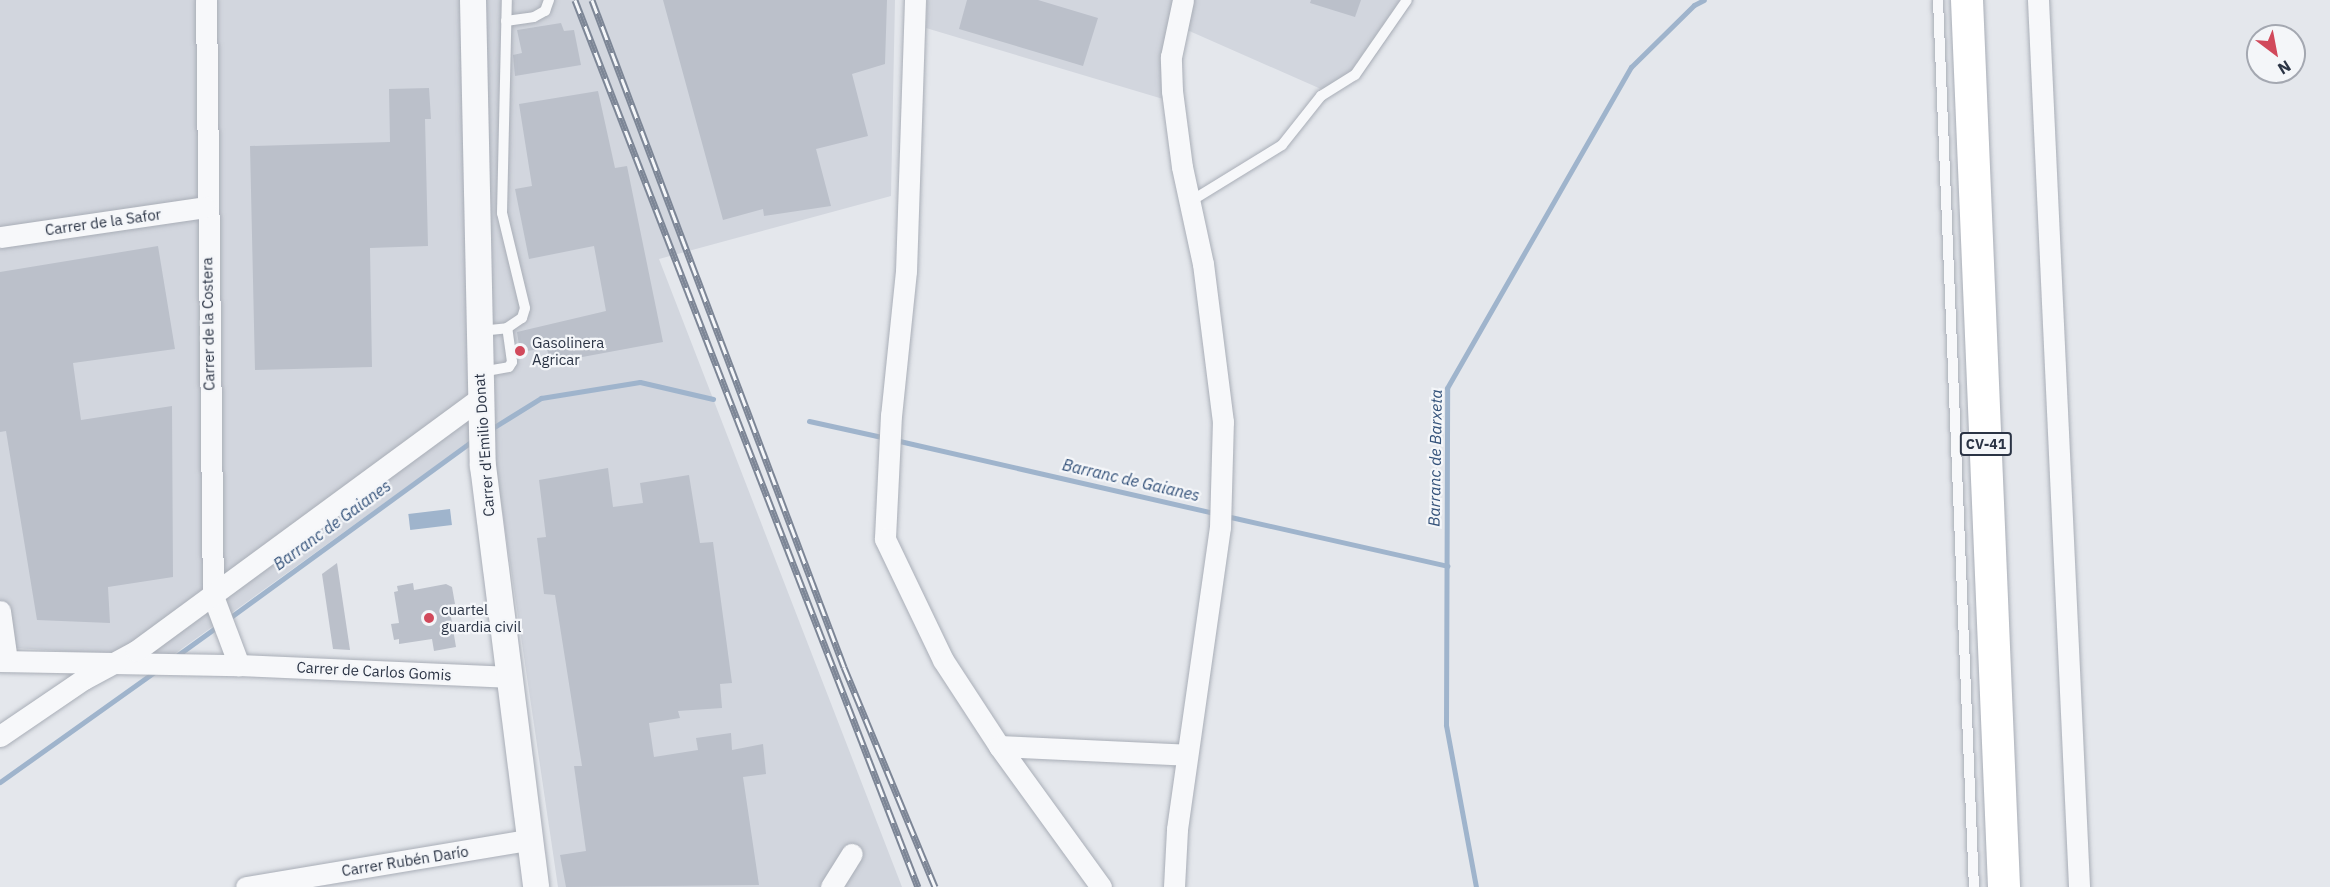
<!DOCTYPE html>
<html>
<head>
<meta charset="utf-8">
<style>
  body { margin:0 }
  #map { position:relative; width:2330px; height:887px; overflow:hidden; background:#e4e7ec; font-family:"IBM Plex Sans",sans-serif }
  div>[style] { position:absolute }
  .built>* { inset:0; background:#d2d6de }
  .water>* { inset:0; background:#9fb4cc; transform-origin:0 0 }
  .stream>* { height:5px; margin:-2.5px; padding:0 2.5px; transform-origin:2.5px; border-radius:2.5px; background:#9fb4cc }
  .building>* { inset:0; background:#bbc0ca }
  .roads { filter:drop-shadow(0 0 2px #a9aeb7) drop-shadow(0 0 2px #a9aeb7) }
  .service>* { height:10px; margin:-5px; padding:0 5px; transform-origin:5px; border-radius:5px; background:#f7f8fa }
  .minor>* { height:21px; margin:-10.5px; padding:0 10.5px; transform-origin:10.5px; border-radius:10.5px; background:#f7f8fa }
  .tertiary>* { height:26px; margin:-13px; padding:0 13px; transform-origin:13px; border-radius:13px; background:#f7f8fa }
  .primary>* { height:32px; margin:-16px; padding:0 16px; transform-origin:16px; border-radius:16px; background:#fff }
  .rail>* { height:7px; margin-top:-3.5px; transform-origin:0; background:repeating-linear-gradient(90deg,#f4f6f9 0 14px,#7d8696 0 28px); box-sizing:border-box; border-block:2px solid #7d8696 }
  .dots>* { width:16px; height:16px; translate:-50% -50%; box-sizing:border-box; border:3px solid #f4f6f9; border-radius:50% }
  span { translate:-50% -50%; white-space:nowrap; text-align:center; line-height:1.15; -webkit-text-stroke:4.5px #f4f6f9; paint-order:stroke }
  .shield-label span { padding:2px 4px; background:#f4f6f9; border:2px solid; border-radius:4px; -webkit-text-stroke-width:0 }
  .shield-label { font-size:14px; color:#2b3445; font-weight:700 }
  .street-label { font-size:15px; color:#2b3445 }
  .poi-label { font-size:15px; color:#2b3445 }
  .left { translate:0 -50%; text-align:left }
  .water-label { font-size:16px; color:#34527a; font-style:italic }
  .north { position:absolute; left:2246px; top:24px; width:60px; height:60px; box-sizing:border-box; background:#f4f6f9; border:2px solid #a4a8b1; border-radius:50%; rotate:148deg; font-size:16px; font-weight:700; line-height:24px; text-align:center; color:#2b3445 }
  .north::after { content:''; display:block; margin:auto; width:21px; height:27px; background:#d1495b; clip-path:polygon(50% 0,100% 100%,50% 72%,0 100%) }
</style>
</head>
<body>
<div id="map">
  <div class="built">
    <div style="clip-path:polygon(0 0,895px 0,891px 196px,659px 259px,902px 887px,558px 887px,490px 427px,169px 658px,0 647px)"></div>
    <div style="clip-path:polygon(927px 0,1414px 0,1360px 78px,1321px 89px,1178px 26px,1163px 99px,926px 28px)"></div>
  </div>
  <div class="water">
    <div style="left:450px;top:509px;width:16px;height:42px;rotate:83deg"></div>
  </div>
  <div class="stream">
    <div style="left:809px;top:421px;width:79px;rotate:12.4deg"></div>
    <div style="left:491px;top:429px;width:59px;rotate:-31.8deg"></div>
    <div style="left:541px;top:398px;width:100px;rotate:-9.2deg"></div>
    <div style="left:640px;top:382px;width:75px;rotate:13.1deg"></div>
    <div style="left:895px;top:440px;width:330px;rotate:12.9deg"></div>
    <div style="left:1226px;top:516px;width:227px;rotate:12.7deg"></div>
    <div style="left:228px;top:619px;width:306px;rotate:-36.1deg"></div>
    <div style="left:175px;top:657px;width:53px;rotate:-35.8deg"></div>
    <div style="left:0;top:782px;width:193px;rotate:-35.5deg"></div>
    <div style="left:1476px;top:887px;width:165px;rotate:-100.5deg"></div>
    <div style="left:1446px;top:725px;width:337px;rotate:-89.8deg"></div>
    <div style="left:1447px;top:388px;width:370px;rotate:-60.2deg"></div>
    <div style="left:1631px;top:67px;width:88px;rotate:-44.5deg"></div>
    <div style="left:1694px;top:5px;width:11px;rotate:-27deg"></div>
  </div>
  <div class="building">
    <div style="clip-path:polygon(663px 0,887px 0,885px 64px,852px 74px,868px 136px,816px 149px,831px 206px,764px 216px,763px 209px,723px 220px)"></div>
    <div style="clip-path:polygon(967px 0,1038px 0,1098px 18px,1083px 66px,959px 29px)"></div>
    <div style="clip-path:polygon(1311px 0,1361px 0,1355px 17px,1310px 3px)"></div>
    <div style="clip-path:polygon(561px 23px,564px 31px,574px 30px,581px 65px,515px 76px,513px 55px,522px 53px,517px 30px)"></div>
    <div style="clip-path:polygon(429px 88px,431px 119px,425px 119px,428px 246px,370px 248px,372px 367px,255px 370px,250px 146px,390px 142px,389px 89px)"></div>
    <div style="clip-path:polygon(598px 91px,615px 168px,627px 166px,663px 342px,550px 363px,547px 348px,520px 352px,517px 332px,606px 311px,594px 246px,529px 259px,515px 189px,532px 186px,519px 104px)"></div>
    <div style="clip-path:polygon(158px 246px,175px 349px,73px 363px,81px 420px,172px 406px,173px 577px,108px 587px,110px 623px,37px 620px,6px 431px,0 432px,0 272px)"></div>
    <div style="clip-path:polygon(608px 468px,613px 507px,643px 503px,640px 483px,689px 475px,700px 543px,713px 542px,732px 683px,720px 684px,722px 708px,678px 711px,680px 718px,649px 723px,654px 757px,698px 750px,696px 738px,731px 733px,732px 750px,763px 744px,766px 774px,743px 777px,759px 885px,566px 887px,560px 855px,586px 851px,574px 766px,582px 766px,555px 595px,544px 594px,537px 538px,546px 537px,539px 480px)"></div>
    <div style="clip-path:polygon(337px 563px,350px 650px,333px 649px,322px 574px)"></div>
    <div style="clip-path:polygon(413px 583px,414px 590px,446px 584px,452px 587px,455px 604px,449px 605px,456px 647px,434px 651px,432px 639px,399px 644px,399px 639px,394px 640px,391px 624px,399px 623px,394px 592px,398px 591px,397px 586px)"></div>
  </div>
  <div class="roads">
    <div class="service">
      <div style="left:1938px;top:0;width:888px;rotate:87.68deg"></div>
      <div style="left:506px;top:21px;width:28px;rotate:-8deg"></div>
      <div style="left:534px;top:17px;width:13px;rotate:-29deg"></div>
      <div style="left:545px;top:11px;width:12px;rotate:-70deg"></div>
      <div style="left:1191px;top:201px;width:107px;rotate:-31.6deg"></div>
      <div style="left:1282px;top:145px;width:63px;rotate:-51.5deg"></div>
      <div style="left:1321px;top:96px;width:40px;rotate:-32deg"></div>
      <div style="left:1355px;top:75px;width:91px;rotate:-55.3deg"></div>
      <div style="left:480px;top:331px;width:27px;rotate:-6deg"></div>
      <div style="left:507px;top:328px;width:18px;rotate:-34deg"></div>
      <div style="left:522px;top:318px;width:10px;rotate:-73deg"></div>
      <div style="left:525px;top:308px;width:98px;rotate:-103.6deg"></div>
      <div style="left:502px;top:213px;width:213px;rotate:-88.7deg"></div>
      <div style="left:481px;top:372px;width:28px;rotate:-10deg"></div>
      <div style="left:509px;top:367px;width:6px;rotate:-59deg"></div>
      <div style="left:512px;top:362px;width:34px;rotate:-98deg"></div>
    </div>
    <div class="minor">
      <div style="left:206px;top:0;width:596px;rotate:89.33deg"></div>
      <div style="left:213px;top:596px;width:74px;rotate:69.4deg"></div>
      <div style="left:915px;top:0;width:271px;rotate:91.9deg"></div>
      <div style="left:906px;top:271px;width:145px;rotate:95.9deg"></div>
      <div style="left:891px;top:415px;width:124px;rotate:92.8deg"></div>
      <div style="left:885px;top:539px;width:134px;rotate:64.4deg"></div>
      <div style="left:943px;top:660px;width:103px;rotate:56.9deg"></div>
      <div style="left:999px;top:746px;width:174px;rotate:54.1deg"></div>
      <div style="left:2038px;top:0;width:888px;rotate:87.35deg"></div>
      <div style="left:0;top:237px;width:207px;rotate:-8.3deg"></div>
      <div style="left:0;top:611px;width:50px;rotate:82deg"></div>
      <div style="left:0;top:661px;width:239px;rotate:1deg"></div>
      <div style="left:239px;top:665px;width:270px;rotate:2.5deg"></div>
      <div style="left:0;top:736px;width:102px;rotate:-34.2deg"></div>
      <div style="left:84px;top:679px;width:59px;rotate:-28.3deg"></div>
      <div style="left:136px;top:651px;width:426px;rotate:-36.3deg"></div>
      <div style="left:999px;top:746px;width:188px;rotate:2.7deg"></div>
      <div style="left:246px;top:887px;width:286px;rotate:-9.5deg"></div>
      <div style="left:831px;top:887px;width:39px;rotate:-58deg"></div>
      <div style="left:1174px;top:887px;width:58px;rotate:-87deg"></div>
      <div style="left:1177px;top:829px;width:305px;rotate:-81.9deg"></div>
      <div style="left:1220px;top:527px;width:105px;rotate:-88.4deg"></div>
      <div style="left:1223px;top:422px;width:159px;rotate:-97.2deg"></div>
      <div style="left:1203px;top:264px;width:99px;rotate:-102.2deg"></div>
      <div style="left:1182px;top:167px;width:77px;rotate:-97.5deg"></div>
      <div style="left:1172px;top:91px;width:34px;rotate:-92deg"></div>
      <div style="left:1171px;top:57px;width:58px;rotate:-78.1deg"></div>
    </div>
    <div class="tertiary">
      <div style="left:473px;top:0;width:466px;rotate:88.8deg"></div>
      <div style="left:483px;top:466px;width:424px;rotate:82.8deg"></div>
    </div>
    <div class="primary">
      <div style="left:1967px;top:0;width:888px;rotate:87.61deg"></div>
    </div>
  </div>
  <div class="rail">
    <div style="left:575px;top:0;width:951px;rotate:68.86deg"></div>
    <div style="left:592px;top:0;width:713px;rotate:69.3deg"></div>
    <div style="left:844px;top:667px;width:238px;rotate:67.5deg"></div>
  </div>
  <div class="dots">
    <div style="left:520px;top:351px;background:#d1495b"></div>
    <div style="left:429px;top:618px;background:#d1495b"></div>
  </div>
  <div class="shield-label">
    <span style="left:1986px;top:444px">CV-41</span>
  </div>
  <div class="street-label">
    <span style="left:103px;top:222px;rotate:-8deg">Carrer de la Safor</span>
    <span style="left:208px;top:324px;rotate:-91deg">Carrer de la Costera</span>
    <span style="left:484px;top:445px;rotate:-94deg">Carrer d'Emilio Donat</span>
    <span style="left:374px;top:671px;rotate:3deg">Carrer de Carlos Gomis</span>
    <span style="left:405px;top:861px;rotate:-9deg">Carrer Rubén Darío</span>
  </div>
  <div class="poi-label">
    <span class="left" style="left:532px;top:351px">Gasolinera<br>Agricar</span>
    <span class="left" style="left:441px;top:618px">cuartel<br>guardia civil</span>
  </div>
  <div class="water-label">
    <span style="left:1435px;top:458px;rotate:-89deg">Barranc de Barxeta</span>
    <span style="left:1131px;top:480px;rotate:13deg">Barranc de Gaianes</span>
    <span style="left:332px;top:525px;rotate:-36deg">Barranc de Gaianes</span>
  </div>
  <div class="north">N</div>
</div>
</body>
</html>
